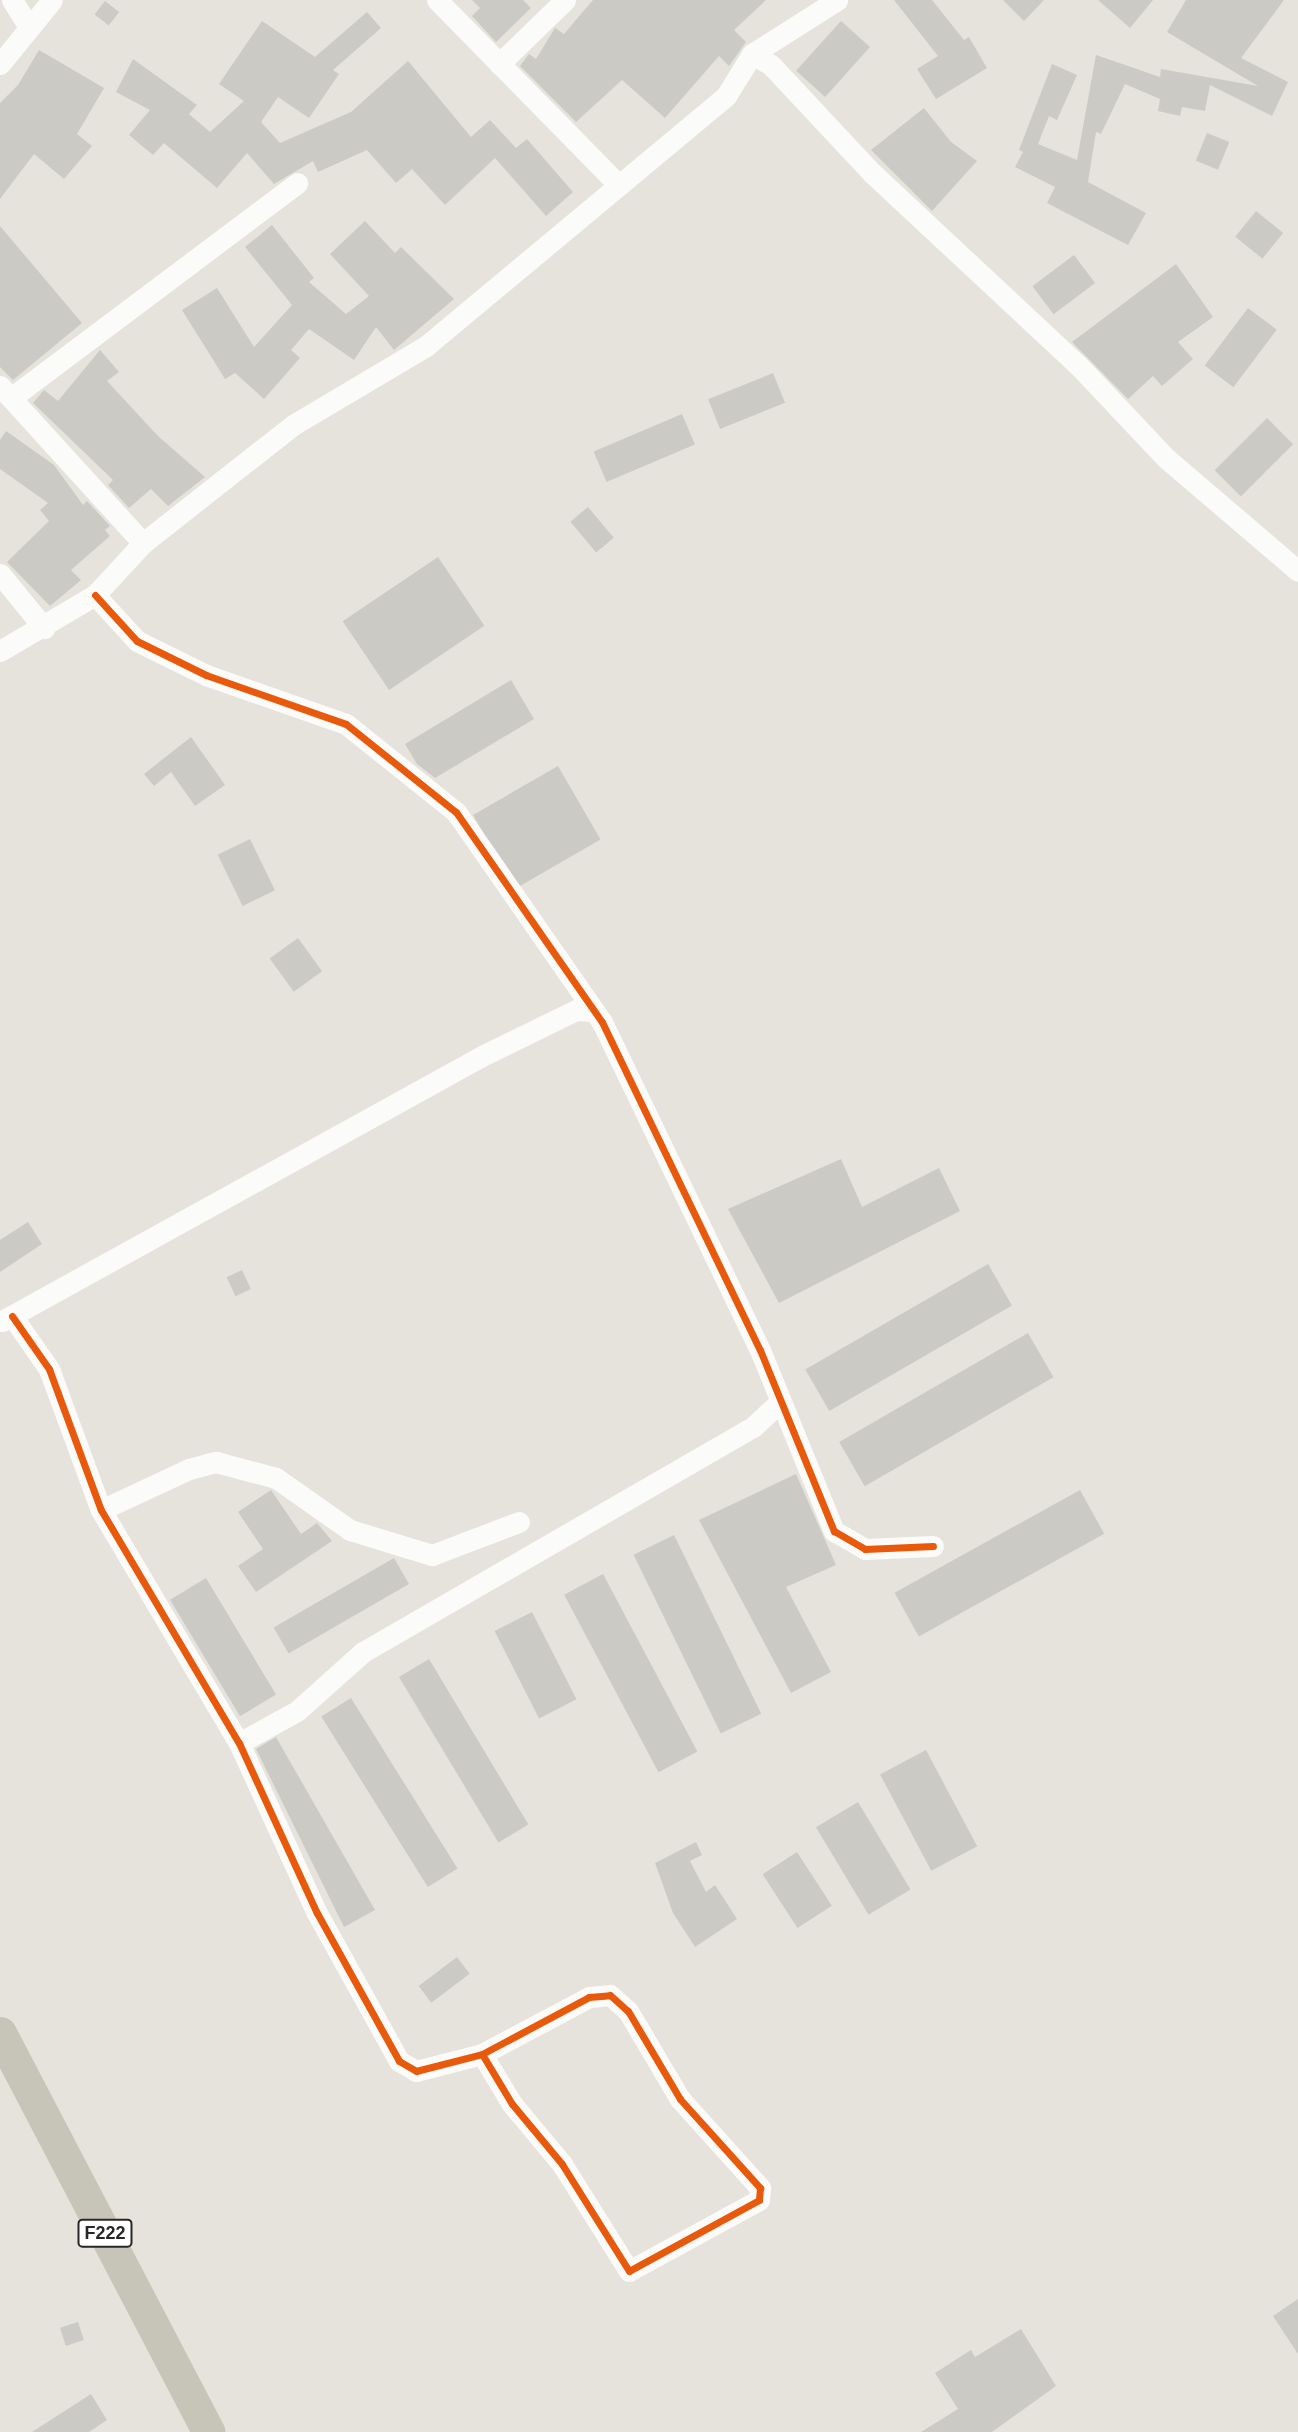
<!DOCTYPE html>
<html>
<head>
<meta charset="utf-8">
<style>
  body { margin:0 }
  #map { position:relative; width:1298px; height:2432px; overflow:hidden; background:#e6e3dc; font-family:Arial,sans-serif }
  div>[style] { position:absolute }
  .building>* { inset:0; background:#cccac5; transform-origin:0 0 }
  .minor>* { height:21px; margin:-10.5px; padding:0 10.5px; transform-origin:10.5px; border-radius:10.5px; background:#fbfbfa }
  .primary>* { height:33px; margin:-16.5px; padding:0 16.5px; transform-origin:16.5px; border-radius:16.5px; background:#c6c5b8 }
  .cycleway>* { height:7px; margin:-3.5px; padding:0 3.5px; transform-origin:3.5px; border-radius:3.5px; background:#e8590c }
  span { translate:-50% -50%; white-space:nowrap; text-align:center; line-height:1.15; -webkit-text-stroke:5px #fff; paint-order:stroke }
  .shield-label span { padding:2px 5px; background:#fff; border:2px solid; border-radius:5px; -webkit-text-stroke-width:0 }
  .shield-label { font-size:18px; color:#272727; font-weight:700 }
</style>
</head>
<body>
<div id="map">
  <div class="building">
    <div style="clip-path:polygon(472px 0,523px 0,531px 8px,496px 42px,472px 16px,480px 8px)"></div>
    <div style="clip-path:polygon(593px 0,766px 0,734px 30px,746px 42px,729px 66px,719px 56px,665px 118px,622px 80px,576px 122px,520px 66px,529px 54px,536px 59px,555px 28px,564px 34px)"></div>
    <div style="clip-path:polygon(894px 0,932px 0,964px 40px,969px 37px,987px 68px,936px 99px,917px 69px,938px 56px)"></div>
    <div style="clip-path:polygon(1003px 0,1044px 0,1024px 21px)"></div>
    <div style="clip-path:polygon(1098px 0,1153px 0,1130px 28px)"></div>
    <div style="clip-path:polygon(1186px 0,1284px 0,1241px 58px,1288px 82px,1272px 116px,1210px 85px,1205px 111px,1182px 107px,1180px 116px,1158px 111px,1160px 99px,1125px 84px,1101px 134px,1096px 132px,1088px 182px,1146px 213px,1128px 245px,1047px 203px,1055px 187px,1015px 167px,1023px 152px,1019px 150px,1052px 64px,1077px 75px,1057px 120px,1049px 116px,1038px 144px,1077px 160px,1096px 55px,1160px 77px,1161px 69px,1258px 86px,1167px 32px)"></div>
    <div style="left:105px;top:1px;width:18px;height:17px;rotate:38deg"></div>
    <div style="clip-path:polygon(367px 12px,381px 28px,333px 70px,339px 74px,309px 118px,278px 97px,261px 122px,280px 143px,351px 112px,408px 61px,471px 137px,490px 120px,516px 148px,527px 139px,573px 192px,546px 216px,495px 158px,445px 205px,412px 169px,396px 183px,367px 150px,318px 172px,313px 161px,274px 184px,247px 153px,217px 188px,164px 143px,153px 155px,129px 135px,150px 110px,116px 92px,133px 59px,197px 105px,189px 114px,210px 132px,244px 101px,219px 84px,262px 21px,315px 57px)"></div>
    <div style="left:841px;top:21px;width:39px;height:67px;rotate:42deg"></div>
    <div style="clip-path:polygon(39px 50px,104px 88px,77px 134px,92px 146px,64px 179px,34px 154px,0 199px,0 103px,18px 85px)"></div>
    <div style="clip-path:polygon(924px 108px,951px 142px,977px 161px,932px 211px,871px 150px)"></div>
    <div style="left:1207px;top:133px;width:24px;height:30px;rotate:22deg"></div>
    <div style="left:1256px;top:211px;width:35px;height:33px;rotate:39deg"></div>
    <div style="clip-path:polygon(365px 221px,395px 253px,401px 247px,454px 299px,394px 350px,376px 327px,354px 360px,309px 329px,291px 350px,300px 358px,264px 399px,235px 373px,225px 379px,182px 310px,217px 288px,254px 347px,292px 305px,245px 247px,272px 225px,314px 278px,309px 282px,346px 314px,369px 296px,330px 254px)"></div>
    <div style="clip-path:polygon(0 226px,82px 323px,13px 380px,0 367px)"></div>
    <div style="left:1074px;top:255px;width:35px;height:52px;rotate:53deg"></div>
    <div style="clip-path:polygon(1176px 264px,1213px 317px,1178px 342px,1193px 359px,1162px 386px,1153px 376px,1128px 399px,1072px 342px)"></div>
    <div style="left:1248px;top:308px;width:36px;height:72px;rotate:37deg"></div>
    <div style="clip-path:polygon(100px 350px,119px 372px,107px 381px,158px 436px,205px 477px,168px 506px,151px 489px,129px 508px,108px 485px,113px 480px,33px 403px,44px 390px,58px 401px)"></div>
    <div style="left:773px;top:373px;width:32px;height:70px;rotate:68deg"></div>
    <div style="left:682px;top:414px;width:33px;height:96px;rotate:67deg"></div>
    <div style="left:1267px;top:418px;width:37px;height:74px;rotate:45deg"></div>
    <div style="clip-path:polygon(6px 431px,54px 465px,83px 505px,87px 501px,110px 526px,105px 530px,110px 536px,71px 570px,81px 580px,50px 606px,7px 562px,49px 521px,40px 510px,48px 503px,0 469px,0 440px)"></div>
    <div style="left:588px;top:507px;width:40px;height:23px;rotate:50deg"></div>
    <div style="left:438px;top:557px;width:83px;height:115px;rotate:56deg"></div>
    <div style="clip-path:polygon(511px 680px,534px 719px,435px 778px,417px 764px,405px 744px)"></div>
    <div style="clip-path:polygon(191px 737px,225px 785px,195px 806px,171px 772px,154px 786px,144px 774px)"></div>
    <div style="left:558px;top:766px;width:85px;height:98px;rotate:60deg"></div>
    <div style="left:250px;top:839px;width:57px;height:36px;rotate:64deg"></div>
    <div style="left:298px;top:938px;width:41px;height:35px;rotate:54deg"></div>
    <div style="clip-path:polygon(841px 1159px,862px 1207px,939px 1168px,960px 1211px,779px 1303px,728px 1209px)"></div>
    <div style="clip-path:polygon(28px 1222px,42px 1244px,0 1272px,0 1240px)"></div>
    <div style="left:988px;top:1264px;width:48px;height:211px;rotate:60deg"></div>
    <div style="left:242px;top:1270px;width:21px;height:17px;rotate:65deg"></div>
    <div style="left:1028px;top:1333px;width:51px;height:218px;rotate:60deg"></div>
    <div style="clip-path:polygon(796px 1474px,836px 1565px,786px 1587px,831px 1672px,791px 1693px,699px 1520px)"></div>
    <div style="clip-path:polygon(271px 1490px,301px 1534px,317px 1523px,332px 1541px,256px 1592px,238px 1566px,263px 1549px,238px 1512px)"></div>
    <div style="left:1080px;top:1490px;width:50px;height:212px;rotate:61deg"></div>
    <div style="left:674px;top:1535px;width:199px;height:45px;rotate:64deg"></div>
    <div style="left:394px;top:1558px;width:30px;height:139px;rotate:60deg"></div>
    <div style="left:603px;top:1574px;width:201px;height:44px;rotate:62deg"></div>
    <div style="left:206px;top:1578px;width:136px;height:42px;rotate:59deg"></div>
    <div style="left:532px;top:1612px;width:98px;height:42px;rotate:63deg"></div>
    <div style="left:429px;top:1659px;width:193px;height:35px;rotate:59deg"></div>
    <div style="left:351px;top:1698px;width:201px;height:35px;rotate:58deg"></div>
    <div style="clip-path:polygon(276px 1737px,375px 1910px,344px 1927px,256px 1749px)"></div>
    <div style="left:926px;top:1750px;width:109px;height:52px;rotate:62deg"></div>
    <div style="left:858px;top:1802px;width:102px;height:49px;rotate:59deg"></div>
    <div style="clip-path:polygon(696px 1842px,702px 1855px,690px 1861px,706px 1892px,715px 1885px,737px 1919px,695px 1947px,673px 1913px,655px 1863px)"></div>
    <div style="left:797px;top:1852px;width:64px;height:41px;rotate:57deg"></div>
    <div style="left:457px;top:1957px;width:21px;height:48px;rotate:53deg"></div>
    <div style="clip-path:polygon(1298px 2299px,1298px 2354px,1273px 2316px)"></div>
    <div style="left:78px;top:2322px;width:19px;height:19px;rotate:72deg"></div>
    <div style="clip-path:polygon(1021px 2329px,1056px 2386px,992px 2432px,921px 2432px,958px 2409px,935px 2373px,971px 2350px,975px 2357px)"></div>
    <div style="clip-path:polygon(91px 2394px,107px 2420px,89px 2432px,32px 2432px)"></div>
  </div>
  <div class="minor">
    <div style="left:12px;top:0;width:31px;rotate:58deg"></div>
    <div style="left:437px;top:0;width:258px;rotate:45.5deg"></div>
    <div style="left:752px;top:54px;width:22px;rotate:30deg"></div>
    <div style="left:771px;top:65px;width:148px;rotate:46.9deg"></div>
    <div style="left:872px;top:173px;width:282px;rotate:43deg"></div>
    <div style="left:1078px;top:365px;width:129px;rotate:46.6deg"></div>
    <div style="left:1167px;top:459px;width:172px;rotate:40.5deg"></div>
    <div style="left:0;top:64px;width:82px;rotate:-50.9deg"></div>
    <div style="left:499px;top:64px;width:92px;rotate:-44.1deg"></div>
    <div style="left:0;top:386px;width:212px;rotate:47.7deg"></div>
    <div style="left:11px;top:398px;width:358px;rotate:-36.9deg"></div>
    <div style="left:0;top:574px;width:70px;rotate:50.8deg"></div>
    <div style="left:95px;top:595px;width:62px;rotate:47.6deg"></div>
    <div style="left:137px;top:641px;width:77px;rotate:26.2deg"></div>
    <div style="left:206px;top:675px;width:148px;rotate:19.3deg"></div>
    <div style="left:346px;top:724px;width:141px;rotate:38.7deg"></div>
    <div style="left:456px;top:812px;width:256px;rotate:55.2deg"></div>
    <div style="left:602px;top:1022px;width:364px;rotate:64.3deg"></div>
    <div style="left:760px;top:1350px;width:196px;rotate:67.8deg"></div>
    <div style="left:834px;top:1531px;width:36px;rotate:30deg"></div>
    <div style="left:865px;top:1549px;width:68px;rotate:-2.5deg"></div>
    <div style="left:0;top:651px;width:110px;rotate:-30.5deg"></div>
    <div style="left:95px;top:595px;width:71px;rotate:-47.3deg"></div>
    <div style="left:143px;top:543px;width:191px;rotate:-38.2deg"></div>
    <div style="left:293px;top:425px;width:155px;rotate:-30.7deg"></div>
    <div style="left:426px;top:346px;width:391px;rotate:-39.8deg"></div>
    <div style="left:726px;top:96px;width:49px;rotate:-58.2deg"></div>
    <div style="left:752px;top:54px;width:101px;rotate:-32.4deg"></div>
    <div style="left:12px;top:1316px;width:65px;rotate:55.1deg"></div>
    <div style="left:49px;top:1369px;width:150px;rotate:69.8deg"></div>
    <div style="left:101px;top:1510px;width:271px;rotate:59.4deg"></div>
    <div style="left:239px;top:1743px;width:187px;rotate:65.4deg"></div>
    <div style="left:317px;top:1913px;width:169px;rotate:61deg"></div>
    <div style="left:399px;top:2061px;width:20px;rotate:30deg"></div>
    <div style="left:416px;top:2071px;width:68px;rotate:-14.4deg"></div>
    <div style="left:482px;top:2054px;width:121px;rotate:-28deg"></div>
    <div style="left:589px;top:1997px;width:21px;rotate:-5deg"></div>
    <div style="left:610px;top:1995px;width:24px;rotate:42deg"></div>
    <div style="left:628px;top:2011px;width:102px;rotate:59.4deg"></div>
    <div style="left:680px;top:2099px;width:120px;rotate:48deg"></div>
    <div style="left:760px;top:2188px;width:12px;rotate:95deg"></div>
    <div style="left:759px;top:2200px;width:148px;rotate:151.4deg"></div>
    <div style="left:629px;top:2271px;width:126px;rotate:-122.1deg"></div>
    <div style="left:562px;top:2164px;width:78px;rotate:-129.8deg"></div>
    <div style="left:512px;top:2104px;width:58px;rotate:-121deg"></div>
    <div style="left:2px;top:1321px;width:548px;rotate:-28.9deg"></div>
    <div style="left:482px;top:1056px;width:105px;rotate:-26.1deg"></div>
    <div style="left:576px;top:1010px;width:15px;rotate:4deg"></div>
    <div style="left:101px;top:1510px;width:97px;rotate:-25deg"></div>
    <div style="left:189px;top:1469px;width:28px;rotate:-15deg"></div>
    <div style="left:216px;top:1462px;width:62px;rotate:14.9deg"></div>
    <div style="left:276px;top:1478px;width:90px;rotate:35.1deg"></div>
    <div style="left:350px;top:1530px;width:86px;rotate:17deg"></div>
    <div style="left:432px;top:1555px;width:93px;rotate:-20.8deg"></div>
    <div style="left:239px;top:1743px;width:66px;rotate:-28.9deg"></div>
    <div style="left:297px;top:1711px;width:89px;rotate:-41.8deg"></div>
    <div style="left:363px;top:1652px;width:450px;rotate:-30deg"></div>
    <div style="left:753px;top:1427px;width:38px;rotate:-43deg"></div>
  </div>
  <div class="primary">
    <div style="left:0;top:2033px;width:450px;rotate:62.4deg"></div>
  </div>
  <div class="cycleway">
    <div style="left:95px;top:595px;width:62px;rotate:47.6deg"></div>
    <div style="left:137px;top:641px;width:77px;rotate:26.2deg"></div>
    <div style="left:206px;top:675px;width:148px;rotate:19.3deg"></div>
    <div style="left:346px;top:724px;width:141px;rotate:38.7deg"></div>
    <div style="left:456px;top:812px;width:256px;rotate:55.2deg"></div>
    <div style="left:602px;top:1022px;width:364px;rotate:64.3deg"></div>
    <div style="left:760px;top:1350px;width:196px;rotate:67.8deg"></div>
    <div style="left:834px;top:1531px;width:36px;rotate:30deg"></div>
    <div style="left:865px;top:1549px;width:68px;rotate:-2.5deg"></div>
    <div style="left:12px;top:1316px;width:65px;rotate:55.1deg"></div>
    <div style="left:49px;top:1369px;width:150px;rotate:69.8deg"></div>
    <div style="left:101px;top:1510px;width:271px;rotate:59.4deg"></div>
    <div style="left:239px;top:1743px;width:187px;rotate:65.4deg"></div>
    <div style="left:317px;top:1913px;width:169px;rotate:61deg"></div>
    <div style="left:399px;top:2061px;width:20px;rotate:30deg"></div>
    <div style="left:416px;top:2071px;width:68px;rotate:-14.4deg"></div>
    <div style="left:482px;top:2054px;width:121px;rotate:-28deg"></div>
    <div style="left:589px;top:1997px;width:21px;rotate:-5deg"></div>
    <div style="left:610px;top:1995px;width:24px;rotate:42deg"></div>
    <div style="left:628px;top:2011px;width:102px;rotate:59.4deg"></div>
    <div style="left:680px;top:2099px;width:120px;rotate:48deg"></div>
    <div style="left:760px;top:2188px;width:12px;rotate:95deg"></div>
    <div style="left:759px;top:2200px;width:148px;rotate:151.4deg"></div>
    <div style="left:629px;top:2271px;width:126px;rotate:-122.1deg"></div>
    <div style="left:562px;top:2164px;width:78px;rotate:-129.8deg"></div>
    <div style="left:512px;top:2104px;width:58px;rotate:-121deg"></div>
  </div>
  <div class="shield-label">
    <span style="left:105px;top:2233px">F222</span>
  </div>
</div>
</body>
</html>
